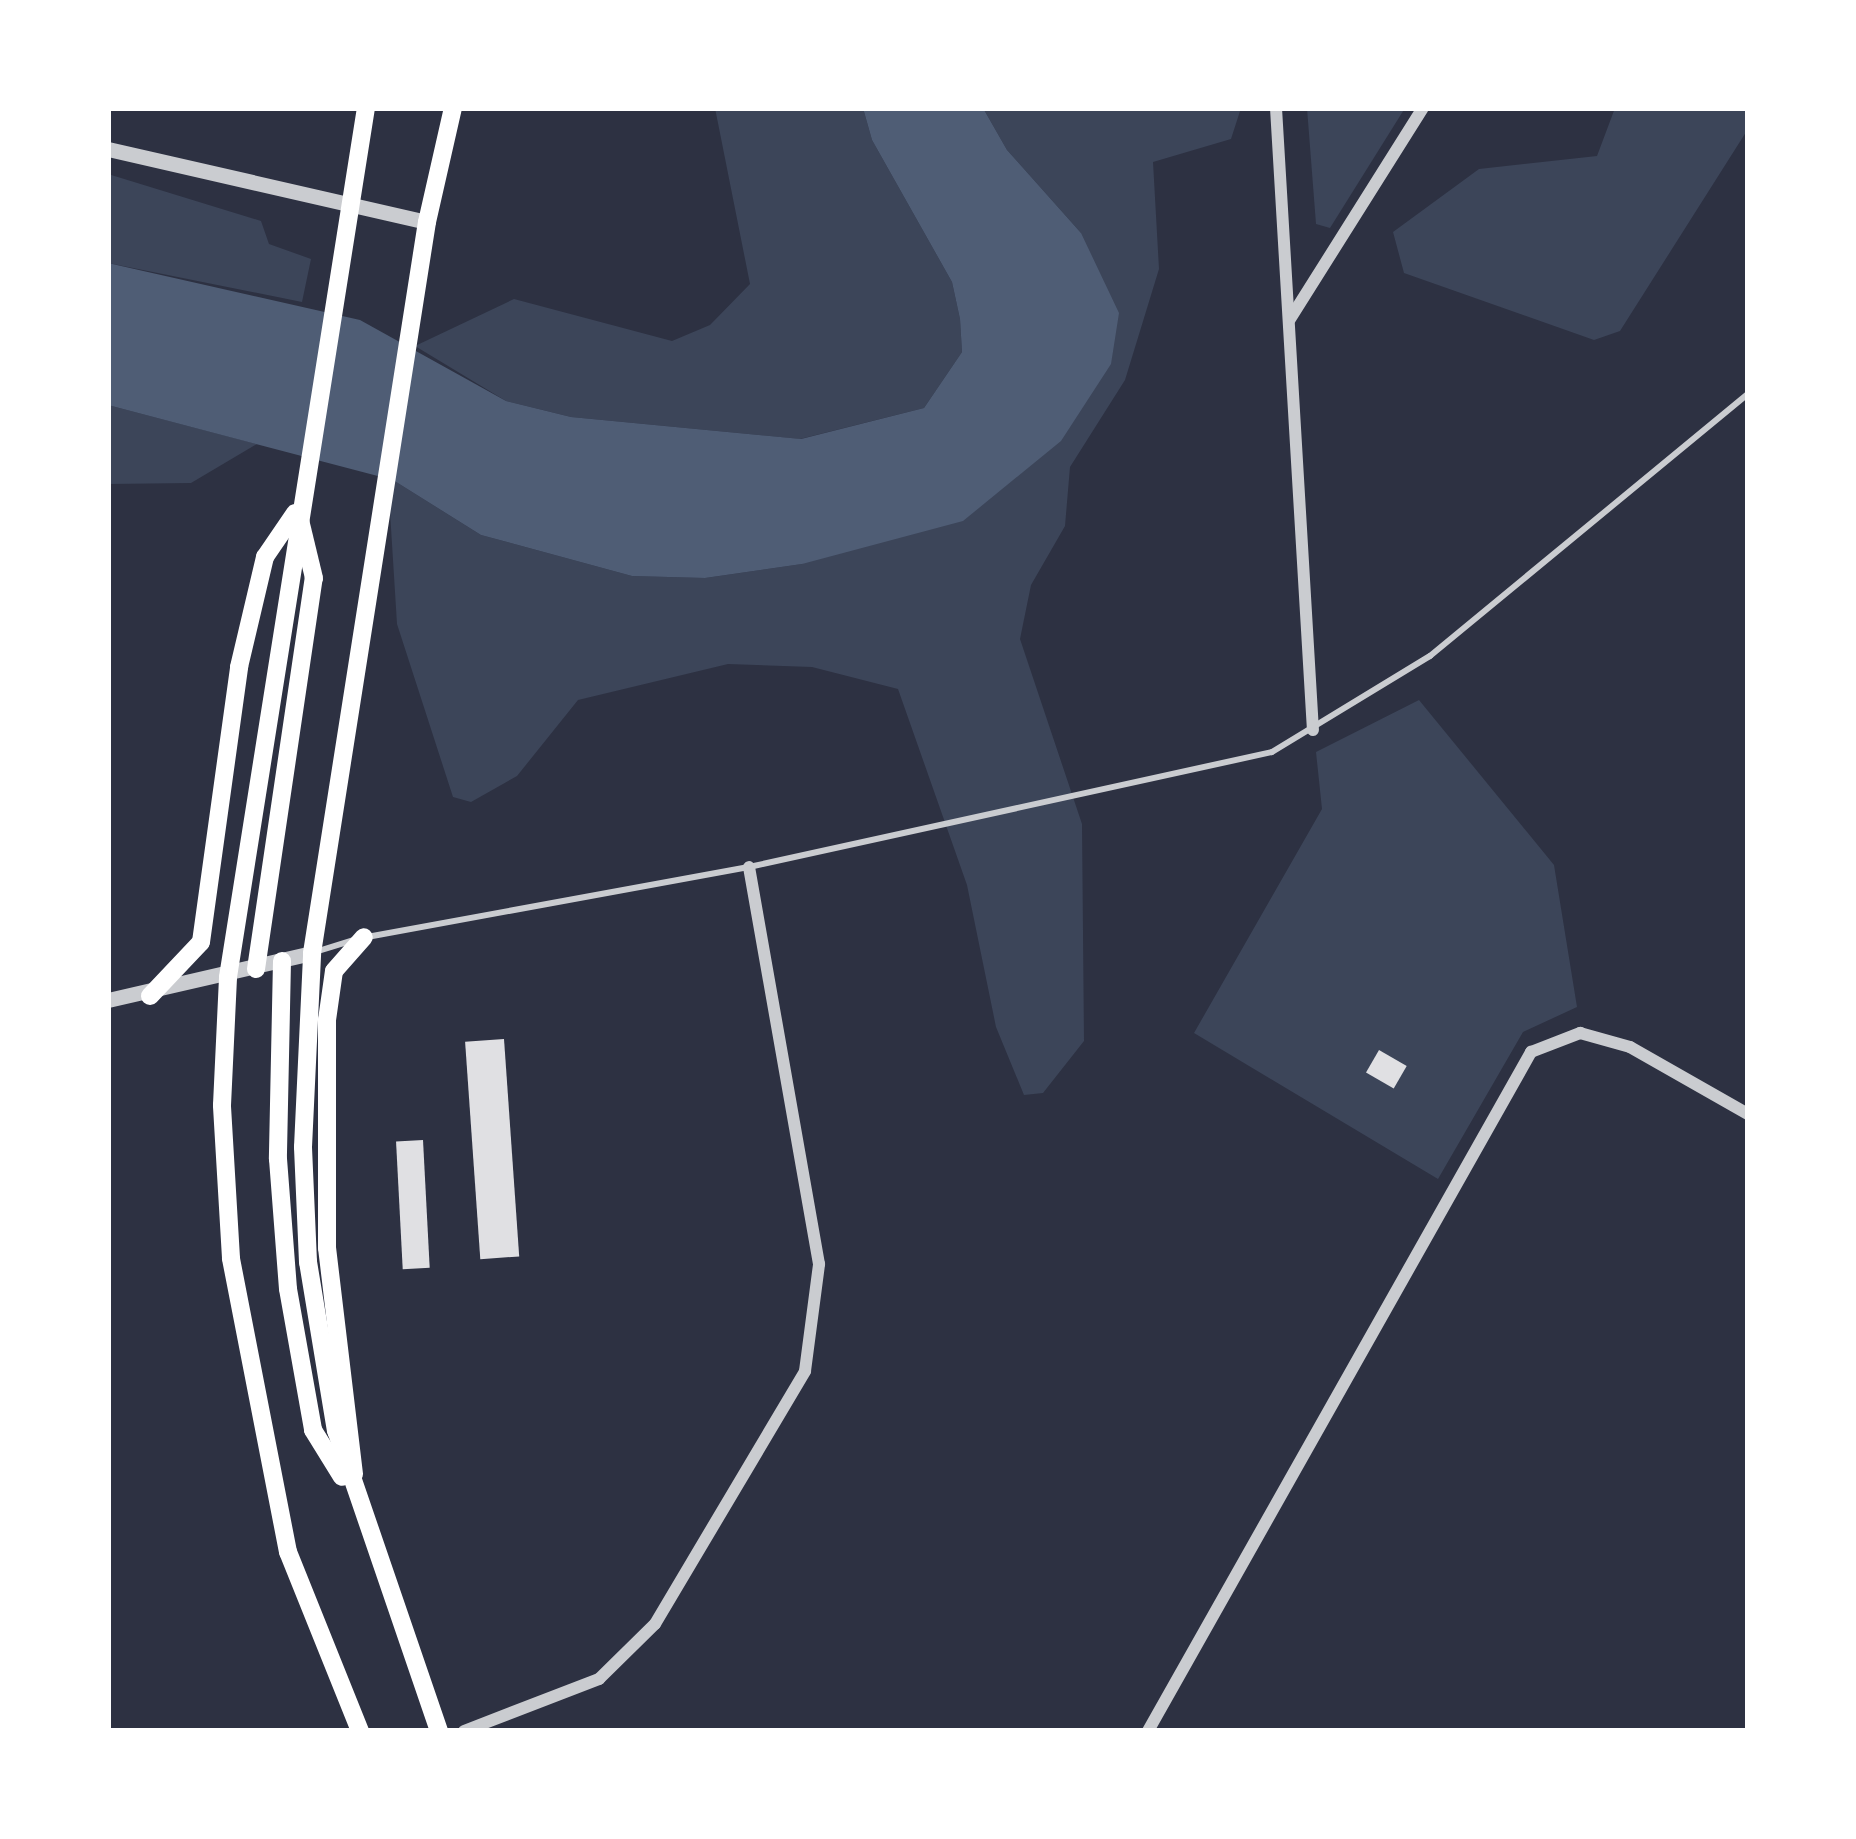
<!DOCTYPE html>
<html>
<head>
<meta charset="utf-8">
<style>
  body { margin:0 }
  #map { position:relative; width:1856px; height:1839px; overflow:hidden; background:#2d3142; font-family:"Source Sans 3",sans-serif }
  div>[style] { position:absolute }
  .green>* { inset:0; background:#3c4559 }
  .water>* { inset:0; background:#4f5d75 }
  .building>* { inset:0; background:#e0e0e3; transform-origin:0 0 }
  .service>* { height:6px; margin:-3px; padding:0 3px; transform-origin:3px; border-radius:3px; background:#caccd0 }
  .minor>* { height:12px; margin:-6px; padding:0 6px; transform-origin:6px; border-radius:6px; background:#caccd0 }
  .tertiary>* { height:15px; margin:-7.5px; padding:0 7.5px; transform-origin:7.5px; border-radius:7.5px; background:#caccd0 }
  .primary>* { height:18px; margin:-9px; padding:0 9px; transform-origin:9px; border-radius:9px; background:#fff }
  span { translate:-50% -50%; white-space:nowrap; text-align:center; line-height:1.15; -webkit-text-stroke:9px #fff; paint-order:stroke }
  .frame { position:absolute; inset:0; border:111px solid #fff; pointer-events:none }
</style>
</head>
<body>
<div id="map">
  <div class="green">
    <div style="clip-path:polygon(715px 108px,863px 108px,872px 140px,952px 282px,960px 319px,962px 352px,924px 408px,800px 439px,571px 417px,506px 401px,415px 346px,514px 299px,672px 341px,710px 325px,750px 284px)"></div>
    <div style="clip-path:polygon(983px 108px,1241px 108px,1231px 139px,1153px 162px,1159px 269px,1125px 380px,1070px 467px,1065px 526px,1031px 585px,1020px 639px,1082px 824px,1084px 1041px,1043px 1093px,1024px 1095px,996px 1027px,967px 885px,898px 689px,812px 667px,728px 664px,578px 700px,517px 776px,471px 802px,453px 797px,397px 624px,390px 512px,393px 480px,481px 535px,632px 576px,705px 578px,802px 564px,1081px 233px,1007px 150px)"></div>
    <div style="clip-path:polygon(1307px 108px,1405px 108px,1330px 228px,1316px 224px)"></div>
    <div style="clip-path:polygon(1615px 108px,1748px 108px,1748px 129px,1620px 331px,1594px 340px,1404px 273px,1393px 232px,1479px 169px,1597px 156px)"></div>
    <div style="clip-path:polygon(108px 174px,261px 221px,269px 244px,311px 259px,302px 302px,108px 263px)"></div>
    <div style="clip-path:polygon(108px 405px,257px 444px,191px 483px,108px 484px)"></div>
    <div style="clip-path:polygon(1419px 700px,1554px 865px,1577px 1007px,1523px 1032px,1438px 1179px,1194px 1033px,1322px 809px,1316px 752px)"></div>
  </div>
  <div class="water">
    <div style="clip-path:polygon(863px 108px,983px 108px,1007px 150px,1081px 233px,1119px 313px,1111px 364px,1061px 441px,963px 521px,802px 564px,705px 578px,632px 576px,481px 535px,393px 480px,108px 405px,108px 263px,360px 320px,506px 401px,571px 417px,801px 439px,924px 408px,962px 352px,960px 319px,952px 282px,872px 140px)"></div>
  </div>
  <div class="building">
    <div style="left:504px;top:1039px;width:218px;height:39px;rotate:86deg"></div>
    <div style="left:1379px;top:1050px;width:32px;height:26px;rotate:30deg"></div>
    <div style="left:423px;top:1140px;width:128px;height:27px;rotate:87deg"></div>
  </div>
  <div class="service">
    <div style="left:367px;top:937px;width:388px;rotate:-10.4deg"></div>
    <div style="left:749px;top:867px;width:535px;rotate:-12.4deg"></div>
    <div style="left:1272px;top:752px;width:185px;rotate:-31.3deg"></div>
    <div style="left:1430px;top:656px;width:412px;rotate:-39.5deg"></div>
    <div style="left:315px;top:952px;width:41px;rotate:-17.1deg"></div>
  </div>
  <div class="minor">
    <div style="left:1276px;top:108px;width:623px;rotate:86.6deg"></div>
    <div style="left:1290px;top:319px;width:249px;rotate:-57.8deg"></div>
    <div style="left:464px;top:1731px;width:145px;rotate:-21.1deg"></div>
    <div style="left:599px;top:1679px;width:78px;rotate:-44.5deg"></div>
    <div style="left:655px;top:1624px;width:294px;rotate:-59.3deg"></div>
    <div style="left:805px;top:1371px;width:108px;rotate:-82.5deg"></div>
    <div style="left:819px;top:1264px;width:403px;rotate:-100deg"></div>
    <div style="left:1148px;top:1731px;width:780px;rotate:-60.57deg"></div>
    <div style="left:1531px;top:1052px;width:53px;rotate:-21.2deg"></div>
    <div style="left:1580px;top:1033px;width:52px;rotate:15.6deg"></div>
    <div style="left:1630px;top:1047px;width:136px;rotate:29.6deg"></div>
  </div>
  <div class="tertiary">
    <div style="left:108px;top:149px;width:327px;rotate:12.9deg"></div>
    <div style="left:108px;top:1000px;width:209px;rotate:-13deg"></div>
  </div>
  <div class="primary">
    <div style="left:282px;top:961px;width:198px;rotate:91.2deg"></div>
    <div style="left:278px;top:1159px;width:130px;rotate:85.6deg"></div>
    <div style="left:288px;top:1289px;width:143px;rotate:79.9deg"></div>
    <div style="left:313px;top:1430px;width:55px;rotate:58.3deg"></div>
    <div style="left:256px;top:969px;width:395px;rotate:-81.6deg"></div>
    <div style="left:314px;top:578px;width:60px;rotate:-103.6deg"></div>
    <div style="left:150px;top:996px;width:74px;rotate:-46.6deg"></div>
    <div style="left:201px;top:942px;width:278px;rotate:-82.1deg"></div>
    <div style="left:239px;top:667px;width:113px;rotate:-76.7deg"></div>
    <div style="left:265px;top:557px;width:53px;rotate:-55.7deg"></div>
    <div style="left:354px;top:1474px;width:228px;rotate:-96.8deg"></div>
    <div style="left:327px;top:1248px;width:228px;rotate:-90deg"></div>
    <div style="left:327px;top:1020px;width:49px;rotate:-81.9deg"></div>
    <div style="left:334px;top:971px;width:45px;rotate:-48.6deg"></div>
    <div style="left:360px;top:1731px;width:193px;rotate:-111.9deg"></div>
    <div style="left:288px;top:1552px;width:299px;rotate:-101deg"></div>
    <div style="left:231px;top:1258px;width:153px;rotate:-93.4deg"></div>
    <div style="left:222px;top:1105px;width:128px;rotate:-87.3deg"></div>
    <div style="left:228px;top:977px;width:880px;rotate:-80.98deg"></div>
    <div style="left:439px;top:1731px;width:317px;rotate:-108.9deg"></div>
    <div style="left:336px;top:1431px;width:171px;rotate:-99.4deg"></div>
    <div style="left:308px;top:1262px;width:115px;rotate:-92.5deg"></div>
    <div style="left:303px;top:1147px;width:194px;rotate:-87.3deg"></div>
    <div style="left:312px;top:953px;width:740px;rotate:-81.06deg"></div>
    <div style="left:427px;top:222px;width:117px;rotate:-77.2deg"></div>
  </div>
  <div class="frame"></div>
</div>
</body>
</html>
